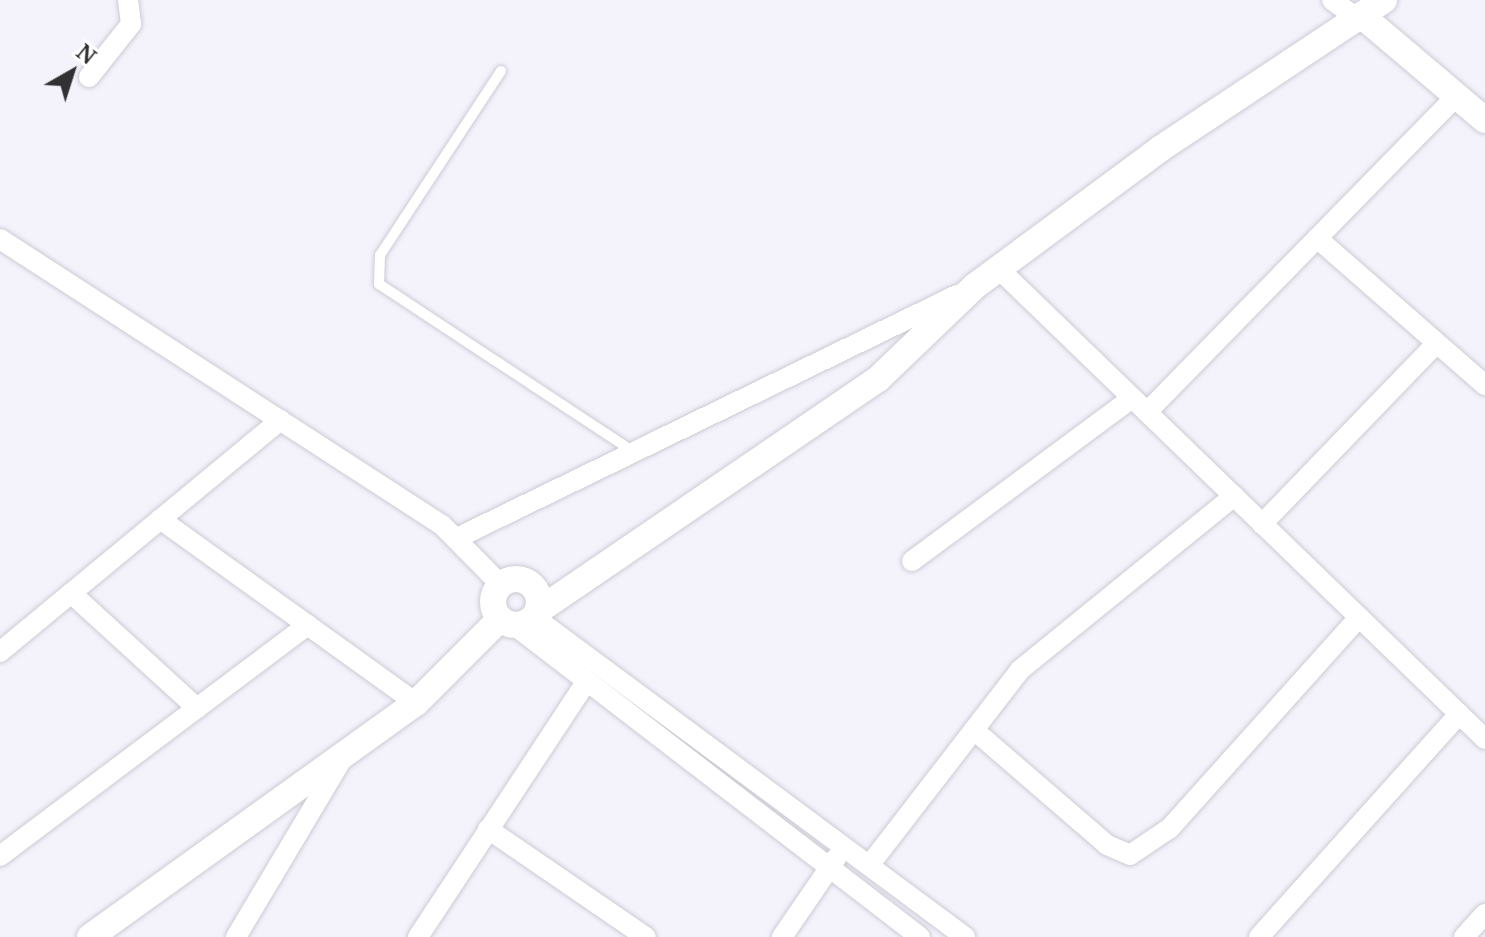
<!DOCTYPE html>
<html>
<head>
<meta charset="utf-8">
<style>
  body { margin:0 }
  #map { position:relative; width:1485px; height:937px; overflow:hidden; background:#f4f3fc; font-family:"Noto Serif",serif }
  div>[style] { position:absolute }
  .roads { filter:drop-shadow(0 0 2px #cccbd4) drop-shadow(0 0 2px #cccbd4) }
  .service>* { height:10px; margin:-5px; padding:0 5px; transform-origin:5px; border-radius:5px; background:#fff }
  .minor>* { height:20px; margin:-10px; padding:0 10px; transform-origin:10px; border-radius:10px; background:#fff }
  .tertiary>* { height:26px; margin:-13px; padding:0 13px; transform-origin:13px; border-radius:13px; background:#fff }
  .tertiary>.ring { margin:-13px; padding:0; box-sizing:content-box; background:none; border:26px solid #fff; border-radius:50% }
  span { translate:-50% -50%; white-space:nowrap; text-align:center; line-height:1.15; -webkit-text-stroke:6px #fff; paint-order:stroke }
  .north { position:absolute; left:32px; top:32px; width:80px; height:80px; -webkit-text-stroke:6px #fff; paint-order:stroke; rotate:39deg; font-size:22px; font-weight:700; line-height:32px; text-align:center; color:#313134 }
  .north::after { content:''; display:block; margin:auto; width:28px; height:36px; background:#313134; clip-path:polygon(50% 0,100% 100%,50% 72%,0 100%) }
</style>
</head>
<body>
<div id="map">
  <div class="roads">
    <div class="service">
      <div style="left:501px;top:71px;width:220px;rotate:123.3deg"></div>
      <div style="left:380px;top:255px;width:29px;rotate:92deg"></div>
      <div style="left:379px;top:284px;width:305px;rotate:33.4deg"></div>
    </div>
    <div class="minor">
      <div style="left:1332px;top:0;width:31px;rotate:36deg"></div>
      <div style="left:89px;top:77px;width:68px;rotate:-51.6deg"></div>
      <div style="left:131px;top:24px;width:24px;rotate:-97deg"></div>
      <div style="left:1317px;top:238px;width:223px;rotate:41.2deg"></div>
      <div style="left:0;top:239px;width:526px;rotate:32.91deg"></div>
      <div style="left:442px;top:525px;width:84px;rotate:45.5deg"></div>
      <div style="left:999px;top:269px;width:676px;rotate:44.04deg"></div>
      <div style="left:1147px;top:412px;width:442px;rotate:-45.6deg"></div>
      <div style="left:160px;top:519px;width:315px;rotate:35.7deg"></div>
      <div style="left:1262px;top:524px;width:249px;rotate:-46deg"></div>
      <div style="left:459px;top:537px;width:554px;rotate:-25.92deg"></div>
      <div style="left:912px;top:561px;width:274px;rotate:-36.5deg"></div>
      <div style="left:71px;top:593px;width:171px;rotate:42.4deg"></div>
      <div style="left:534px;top:617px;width:537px;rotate:36.59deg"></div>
      <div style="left:514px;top:625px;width:512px;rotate:37.54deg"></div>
      <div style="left:0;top:652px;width:364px;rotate:-39.6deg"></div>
      <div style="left:974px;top:730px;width:176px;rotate:40.8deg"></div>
      <div style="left:1107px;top:845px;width:25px;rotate:23deg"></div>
      <div style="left:1130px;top:855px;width:48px;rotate:-34deg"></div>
      <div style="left:1170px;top:828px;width:283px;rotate:-48.1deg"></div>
      <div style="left:488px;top:829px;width:191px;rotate:34.4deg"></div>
      <div style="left:0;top:856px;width:385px;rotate:-36.9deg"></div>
      <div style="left:871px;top:863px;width:244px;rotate:-52.3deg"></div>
      <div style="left:1020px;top:670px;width:276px;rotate:-39.1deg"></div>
      <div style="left:236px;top:937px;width:205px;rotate:-59.2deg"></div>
      <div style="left:418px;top:937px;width:305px;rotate:-56.6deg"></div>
      <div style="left:782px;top:937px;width:96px;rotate:-55.6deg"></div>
      <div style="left:1259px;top:937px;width:300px;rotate:-48.1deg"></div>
      <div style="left:1464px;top:937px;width:31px;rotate:-48deg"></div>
    </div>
    <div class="tertiary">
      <div style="left:1361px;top:15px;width:162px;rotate:40.3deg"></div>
      <div class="ring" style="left:493px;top:579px;width:20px;height:20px"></div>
      <div style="left:538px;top:611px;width:412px;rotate:-34.3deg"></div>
      <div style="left:878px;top:379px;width:134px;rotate:-43.8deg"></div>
      <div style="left:975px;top:286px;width:230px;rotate:-36.5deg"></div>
      <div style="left:1160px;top:149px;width:269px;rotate:-33.6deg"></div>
      <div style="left:90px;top:937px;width:401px;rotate:-35.7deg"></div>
      <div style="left:416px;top:703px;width:119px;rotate:-45deg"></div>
    </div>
  </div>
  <div class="north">N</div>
</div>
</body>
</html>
